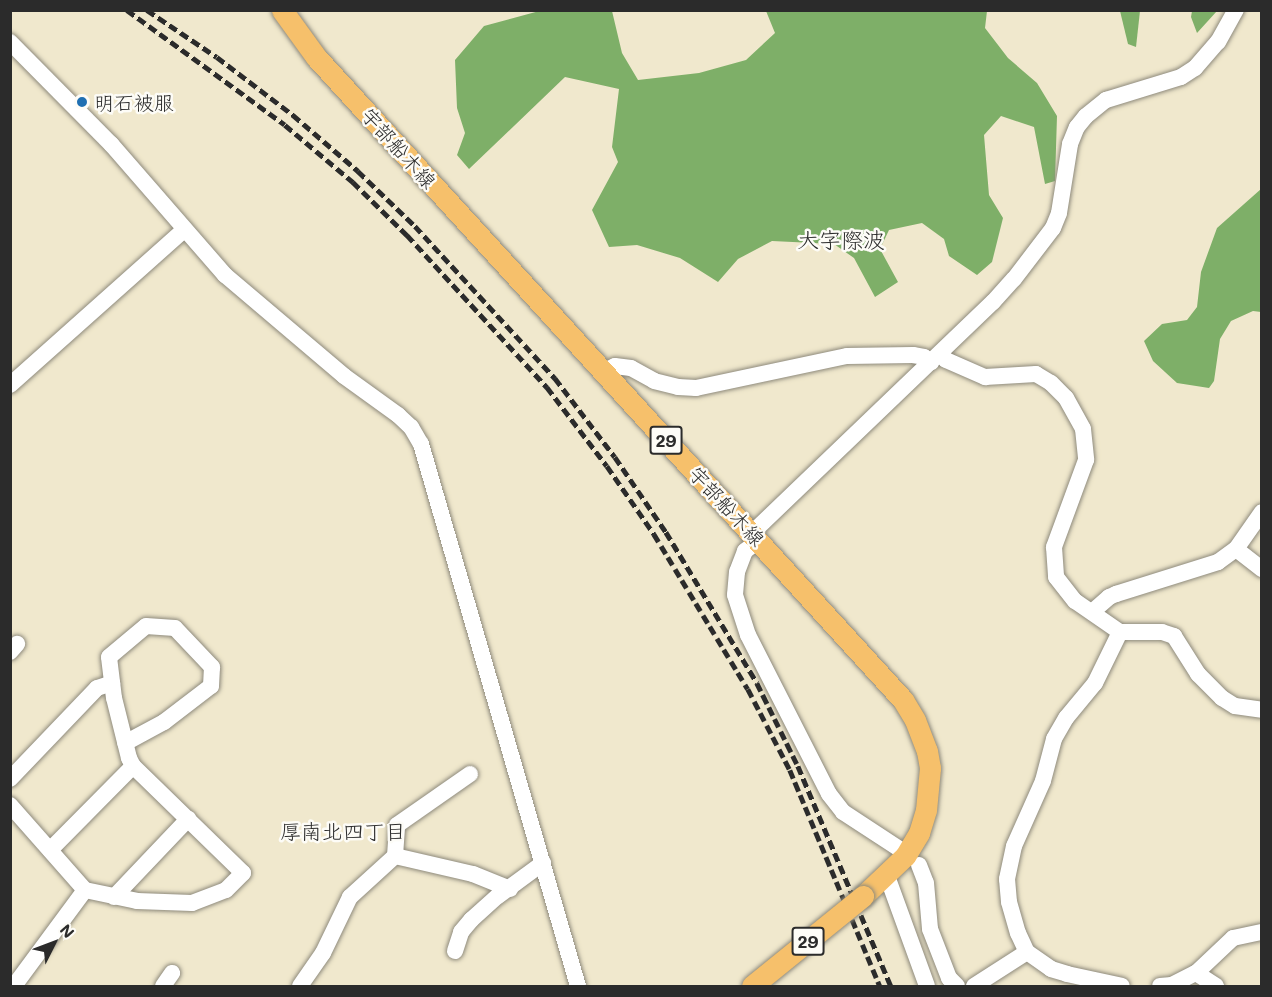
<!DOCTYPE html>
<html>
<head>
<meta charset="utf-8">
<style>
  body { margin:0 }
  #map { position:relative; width:1272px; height:997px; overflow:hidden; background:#f0e8cd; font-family:Mali,"Klee One",sans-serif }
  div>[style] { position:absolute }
  .forest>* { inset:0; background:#7eaf68 }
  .roads { filter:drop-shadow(0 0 2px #8e8a7c) drop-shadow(0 0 2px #8e8a7c) }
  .minor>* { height:16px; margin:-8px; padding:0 8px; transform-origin:8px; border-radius:8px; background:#fff }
  .major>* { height:21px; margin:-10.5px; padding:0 10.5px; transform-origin:10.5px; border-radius:10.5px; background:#f6c06b }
  .rail>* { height:4.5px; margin-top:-2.25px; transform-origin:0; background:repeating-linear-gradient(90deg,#2b2b2b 0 9px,transparent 0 13.5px) }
  .bridges { filter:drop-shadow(0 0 2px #8e8a7c) drop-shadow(0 0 2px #8e8a7c) }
  .major-bridge>* { height:21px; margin:-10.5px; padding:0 10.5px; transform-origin:10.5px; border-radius:10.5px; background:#f6c06b }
  .dots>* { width:16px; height:16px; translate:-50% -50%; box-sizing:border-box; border:3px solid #fdfcf7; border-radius:50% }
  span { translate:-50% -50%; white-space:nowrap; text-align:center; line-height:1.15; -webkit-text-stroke:5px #fdfcf7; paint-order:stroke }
  .shield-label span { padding:2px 4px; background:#fdfcf7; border:2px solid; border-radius:4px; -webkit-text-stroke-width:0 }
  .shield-label { font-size:18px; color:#2b2b2b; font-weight:700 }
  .poi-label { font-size:20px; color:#2b2b2b }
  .left { translate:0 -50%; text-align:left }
  .street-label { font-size:20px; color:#2b2b2b }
  .neighbourhood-label { font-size:21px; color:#2b2b2b }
  .quarter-label { font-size:22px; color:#2b2b2b }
  .frame { position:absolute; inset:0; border:12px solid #2b2b2b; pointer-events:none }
  .north { position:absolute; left:24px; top:913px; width:60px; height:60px; -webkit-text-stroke:4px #fdfcf7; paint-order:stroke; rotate:48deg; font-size:16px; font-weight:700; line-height:24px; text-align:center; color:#2b2b2b }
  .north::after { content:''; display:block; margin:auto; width:21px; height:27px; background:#2b2b2b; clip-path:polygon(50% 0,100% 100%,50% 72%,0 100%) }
</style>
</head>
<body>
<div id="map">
  <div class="forest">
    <div style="clip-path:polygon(543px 10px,612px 11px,622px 53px,638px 80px,699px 73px,746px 60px,775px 33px,766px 11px,987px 11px,985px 28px,1008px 58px,1037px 83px,1057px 116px,1055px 181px,1045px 184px,1034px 127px,1001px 116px,984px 135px,989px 195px,1003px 218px,992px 262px,977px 275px,949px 256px,944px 239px,922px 223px,889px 230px,880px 249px,898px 282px,875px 297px,854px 258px,834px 244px,772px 241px,738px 259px,718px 282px,680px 258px,637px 245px,609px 247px,592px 210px,618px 162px,612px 147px,619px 89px,565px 77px,469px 169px,457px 155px,465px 133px,457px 108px,455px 60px,484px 26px)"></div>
    <div style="clip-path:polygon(1120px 11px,1140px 11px,1136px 47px,1128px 44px)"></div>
    <div style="clip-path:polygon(1192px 11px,1192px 10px,1217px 11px,1197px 33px,1191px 17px)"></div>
    <div style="clip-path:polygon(1261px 189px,1261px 312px,1253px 311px,1231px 321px,1220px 339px,1214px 381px,1209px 388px,1177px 383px,1153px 361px,1144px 341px,1162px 324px,1187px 320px,1197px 307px,1201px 272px,1217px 228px)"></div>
  </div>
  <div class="roads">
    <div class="minor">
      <div style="left:10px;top:42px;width:144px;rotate:45.3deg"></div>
      <div style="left:111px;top:144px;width:174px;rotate:49deg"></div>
      <div style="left:225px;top:275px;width:156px;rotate:40.3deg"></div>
      <div style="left:344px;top:376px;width:67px;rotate:35.8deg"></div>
      <div style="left:398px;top:415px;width:18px;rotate:43deg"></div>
      <div style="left:411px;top:427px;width:20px;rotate:60deg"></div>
      <div style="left:421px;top:444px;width:564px;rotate:73.85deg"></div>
      <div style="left:940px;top:354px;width:8px;rotate:45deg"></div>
      <div style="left:946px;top:360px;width:43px;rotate:23.6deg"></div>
      <div style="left:985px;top:377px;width:51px;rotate:-3.4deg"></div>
      <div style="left:1036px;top:374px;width:17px;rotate:31deg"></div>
      <div style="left:1051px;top:383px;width:21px;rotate:45deg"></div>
      <div style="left:1066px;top:398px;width:35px;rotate:61deg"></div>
      <div style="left:1083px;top:429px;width:31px;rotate:84deg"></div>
      <div style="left:1086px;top:460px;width:93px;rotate:110.2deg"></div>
      <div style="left:1054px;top:547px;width:30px;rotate:86deg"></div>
      <div style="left:1056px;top:577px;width:31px;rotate:52deg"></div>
      <div style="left:1075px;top:601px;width:55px;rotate:34.6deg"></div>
      <div style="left:1120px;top:632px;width:57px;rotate:116.1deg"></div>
      <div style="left:1095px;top:683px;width:45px;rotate:129.6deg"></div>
      <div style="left:1066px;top:718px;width:24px;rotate:120deg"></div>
      <div style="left:1054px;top:739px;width:43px;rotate:104.7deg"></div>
      <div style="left:1043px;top:781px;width:71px;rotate:114deg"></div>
      <div style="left:1014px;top:846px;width:34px;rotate:102deg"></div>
      <div style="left:1007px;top:879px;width:23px;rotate:85deg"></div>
      <div style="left:1009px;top:902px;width:32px;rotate:74deg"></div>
      <div style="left:1018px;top:933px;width:21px;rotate:65deg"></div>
      <div style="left:1027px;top:952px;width:29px;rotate:35deg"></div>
      <div style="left:1051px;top:969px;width:17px;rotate:17deg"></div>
      <div style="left:1067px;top:974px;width:56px;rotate:12.3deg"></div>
      <div style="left:603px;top:372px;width:13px;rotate:-27deg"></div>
      <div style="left:615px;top:366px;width:16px;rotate:7deg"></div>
      <div style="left:631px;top:368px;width:26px;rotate:29deg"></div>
      <div style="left:654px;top:381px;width:25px;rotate:14deg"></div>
      <div style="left:678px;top:387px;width:18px;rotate:3deg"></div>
      <div style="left:696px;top:388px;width:154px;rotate:-12deg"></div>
      <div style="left:847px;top:356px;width:66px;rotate:-0.9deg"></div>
      <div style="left:913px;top:355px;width:11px;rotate:10deg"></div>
      <div style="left:924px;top:357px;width:9px;rotate:36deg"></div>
      <div style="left:10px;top:385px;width:234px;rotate:-41.7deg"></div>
      <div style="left:752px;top:533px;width:334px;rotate:-43.8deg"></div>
      <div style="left:993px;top:302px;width:31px;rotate:-48deg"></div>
      <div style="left:1014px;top:279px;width:64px;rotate:-52.6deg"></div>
      <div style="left:1053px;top:228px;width:16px;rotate:-68deg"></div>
      <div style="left:1059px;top:213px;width:70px;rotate:-80.9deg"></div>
      <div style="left:1070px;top:144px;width:18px;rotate:-68deg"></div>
      <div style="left:1077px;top:127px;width:14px;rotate:-51deg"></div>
      <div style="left:1086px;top:116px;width:26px;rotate:-39deg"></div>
      <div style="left:1106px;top:100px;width:78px;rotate:-17deg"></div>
      <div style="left:1181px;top:77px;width:17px;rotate:-33deg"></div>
      <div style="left:1195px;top:68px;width:35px;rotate:-49deg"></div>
      <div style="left:1218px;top:42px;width:37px;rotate:-61deg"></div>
      <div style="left:759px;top:540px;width:18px;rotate:142deg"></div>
      <div style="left:745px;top:551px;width:22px;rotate:111deg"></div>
      <div style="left:737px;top:572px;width:23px;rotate:95deg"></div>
      <div style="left:735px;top:595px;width:42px;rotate:72deg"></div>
      <div style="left:748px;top:635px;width:178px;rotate:63deg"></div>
      <div style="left:829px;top:794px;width:23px;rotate:52deg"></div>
      <div style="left:843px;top:812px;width:66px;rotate:33.2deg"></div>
      <div style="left:1236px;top:549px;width:33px;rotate:38deg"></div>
      <div style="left:1092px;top:612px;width:23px;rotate:-41deg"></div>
      <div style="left:1109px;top:597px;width:8px;rotate:-23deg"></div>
      <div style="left:1116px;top:594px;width:107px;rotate:-17.4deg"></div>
      <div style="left:1218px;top:562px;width:22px;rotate:-36deg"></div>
      <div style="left:1236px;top:549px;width:45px;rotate:-54.9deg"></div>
      <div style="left:1120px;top:632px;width:42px"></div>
      <div style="left:1162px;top:632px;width:13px;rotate:18deg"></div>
      <div style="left:1174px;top:636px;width:45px;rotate:57.7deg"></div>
      <div style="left:1198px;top:674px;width:34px;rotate:45deg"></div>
      <div style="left:1222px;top:698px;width:15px;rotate:32deg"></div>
      <div style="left:1235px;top:706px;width:27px;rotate:8deg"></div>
      <div style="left:10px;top:652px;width:11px;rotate:-49deg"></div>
      <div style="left:10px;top:779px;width:126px;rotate:-46.3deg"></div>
      <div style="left:97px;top:688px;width:16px;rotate:-18deg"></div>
      <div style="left:10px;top:805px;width:113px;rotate:48.6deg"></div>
      <div style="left:85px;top:890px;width:53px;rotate:11.9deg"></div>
      <div style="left:137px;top:901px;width:55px;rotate:2.1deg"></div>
      <div style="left:192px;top:903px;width:36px;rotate:-21deg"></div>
      <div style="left:226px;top:890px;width:24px;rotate:-45deg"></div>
      <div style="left:243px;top:873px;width:153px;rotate:-135.8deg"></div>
      <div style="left:133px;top:766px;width:9px;rotate:-117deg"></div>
      <div style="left:129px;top:758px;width:62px;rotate:-104deg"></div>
      <div style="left:114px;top:698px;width:41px;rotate:-97deg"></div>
      <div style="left:109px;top:657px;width:48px;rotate:-40deg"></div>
      <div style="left:146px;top:626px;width:29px;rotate:4deg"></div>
      <div style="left:175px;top:628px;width:54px;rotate:46.5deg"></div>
      <div style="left:212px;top:667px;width:19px;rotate:93deg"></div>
      <div style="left:211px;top:686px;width:59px;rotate:142.5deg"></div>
      <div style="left:164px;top:722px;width:44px;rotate:151.7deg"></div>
      <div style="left:50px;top:850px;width:118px;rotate:-45.3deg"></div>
      <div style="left:395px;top:856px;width:80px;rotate:13deg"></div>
      <div style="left:473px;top:874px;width:40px;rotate:22deg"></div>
      <div style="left:919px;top:865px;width:19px;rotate:69deg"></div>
      <div style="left:926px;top:883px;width:46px;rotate:85deg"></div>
      <div style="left:930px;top:929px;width:53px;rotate:68.8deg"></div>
      <div style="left:949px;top:978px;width:11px;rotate:45deg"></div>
      <div style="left:887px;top:876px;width:117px;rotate:70deg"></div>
      <div style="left:114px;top:897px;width:108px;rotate:-46.5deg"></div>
      <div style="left:455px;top:951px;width:20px;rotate:-72deg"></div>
      <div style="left:461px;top:932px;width:16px;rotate:-50deg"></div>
      <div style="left:471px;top:920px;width:36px;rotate:-42deg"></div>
      <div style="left:498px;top:896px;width:56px;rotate:-36.3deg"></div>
      <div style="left:1196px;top:973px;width:51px;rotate:-43.4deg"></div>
      <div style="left:1233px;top:938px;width:30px;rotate:-12deg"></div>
      <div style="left:14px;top:986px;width:119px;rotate:-53.5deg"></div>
      <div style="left:163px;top:986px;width:16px;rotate:-55deg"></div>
      <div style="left:300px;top:986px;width:40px;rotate:-55.1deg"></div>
      <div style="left:323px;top:953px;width:62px;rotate:-64.3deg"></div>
      <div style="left:350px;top:897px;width:61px;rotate:-42.3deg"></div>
      <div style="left:395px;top:856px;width:31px;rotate:-86deg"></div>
      <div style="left:397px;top:825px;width:89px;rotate:-34.9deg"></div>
      <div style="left:974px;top:986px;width:63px;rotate:-32.7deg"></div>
      <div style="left:1160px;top:986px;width:12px;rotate:-5deg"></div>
      <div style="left:1172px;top:985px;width:27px;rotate:-27deg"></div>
      <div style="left:1196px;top:973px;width:24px;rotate:33deg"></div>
    </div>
    <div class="major">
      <div style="left:282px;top:10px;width:58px;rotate:54.1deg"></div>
      <div style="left:316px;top:57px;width:871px;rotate:47.61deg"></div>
      <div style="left:903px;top:700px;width:23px;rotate:59deg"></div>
      <div style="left:915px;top:720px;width:33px;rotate:69deg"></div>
      <div style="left:927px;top:751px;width:17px;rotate:80deg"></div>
      <div style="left:930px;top:768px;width:42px;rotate:95.4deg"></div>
      <div style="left:926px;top:810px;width:24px;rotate:107deg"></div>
      <div style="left:919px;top:833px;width:27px;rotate:121deg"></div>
      <div style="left:905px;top:856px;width:58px;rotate:136.4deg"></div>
    </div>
  </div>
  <div class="rail">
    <div style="left:127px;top:10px;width:195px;rotate:36deg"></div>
    <div style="left:285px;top:125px;width:89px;rotate:40deg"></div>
    <div style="left:353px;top:182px;width:76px;rotate:44.5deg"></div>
    <div style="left:407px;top:235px;width:207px;rotate:47.4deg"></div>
    <div style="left:547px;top:387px;width:99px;rotate:52.8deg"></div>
    <div style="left:607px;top:466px;width:83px;rotate:55.3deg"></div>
    <div style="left:654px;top:534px;width:181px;rotate:58.8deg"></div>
    <div style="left:748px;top:689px;width:91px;rotate:62.6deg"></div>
    <div style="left:790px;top:770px;width:234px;rotate:67.4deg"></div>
    <div style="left:147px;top:10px;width:84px;rotate:33.9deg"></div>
    <div style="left:217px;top:57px;width:96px;rotate:37.3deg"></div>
    <div style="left:293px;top:115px;width:86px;rotate:40.7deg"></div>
    <div style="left:358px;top:171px;width:79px;rotate:44deg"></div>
    <div style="left:415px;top:226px;width:207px;rotate:47.4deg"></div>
    <div style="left:555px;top:378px;width:99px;rotate:52.8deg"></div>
    <div style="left:615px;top:457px;width:91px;rotate:55.8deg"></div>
    <div style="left:666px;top:532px;width:176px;rotate:58.9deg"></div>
    <div style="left:757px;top:683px;width:93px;rotate:63.7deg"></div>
    <div style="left:798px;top:766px;width:239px;rotate:67.1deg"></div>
  </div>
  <div class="bridges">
    <div class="major-bridge">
      <div style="left:752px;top:986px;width:143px;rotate:-39deg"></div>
    </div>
  </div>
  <div class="dots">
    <div style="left:82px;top:102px;background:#1f6fb2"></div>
  </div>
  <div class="shield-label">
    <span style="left:666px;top:440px">29</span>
    <span style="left:808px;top:941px">29</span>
  </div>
  <div class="poi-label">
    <span class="left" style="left:94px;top:102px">明石被服</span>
  </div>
  <div class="street-label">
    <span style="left:399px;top:148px;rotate:48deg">宇部船木線</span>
    <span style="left:727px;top:506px;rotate:47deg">宇部船木線</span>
  </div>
  <div class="neighbourhood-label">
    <span style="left:343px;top:831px">厚南北四丁目</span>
  </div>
  <div class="quarter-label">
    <span style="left:841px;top:240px">大字際波</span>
  </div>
  <div class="frame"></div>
  <div class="north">N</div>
</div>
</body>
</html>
